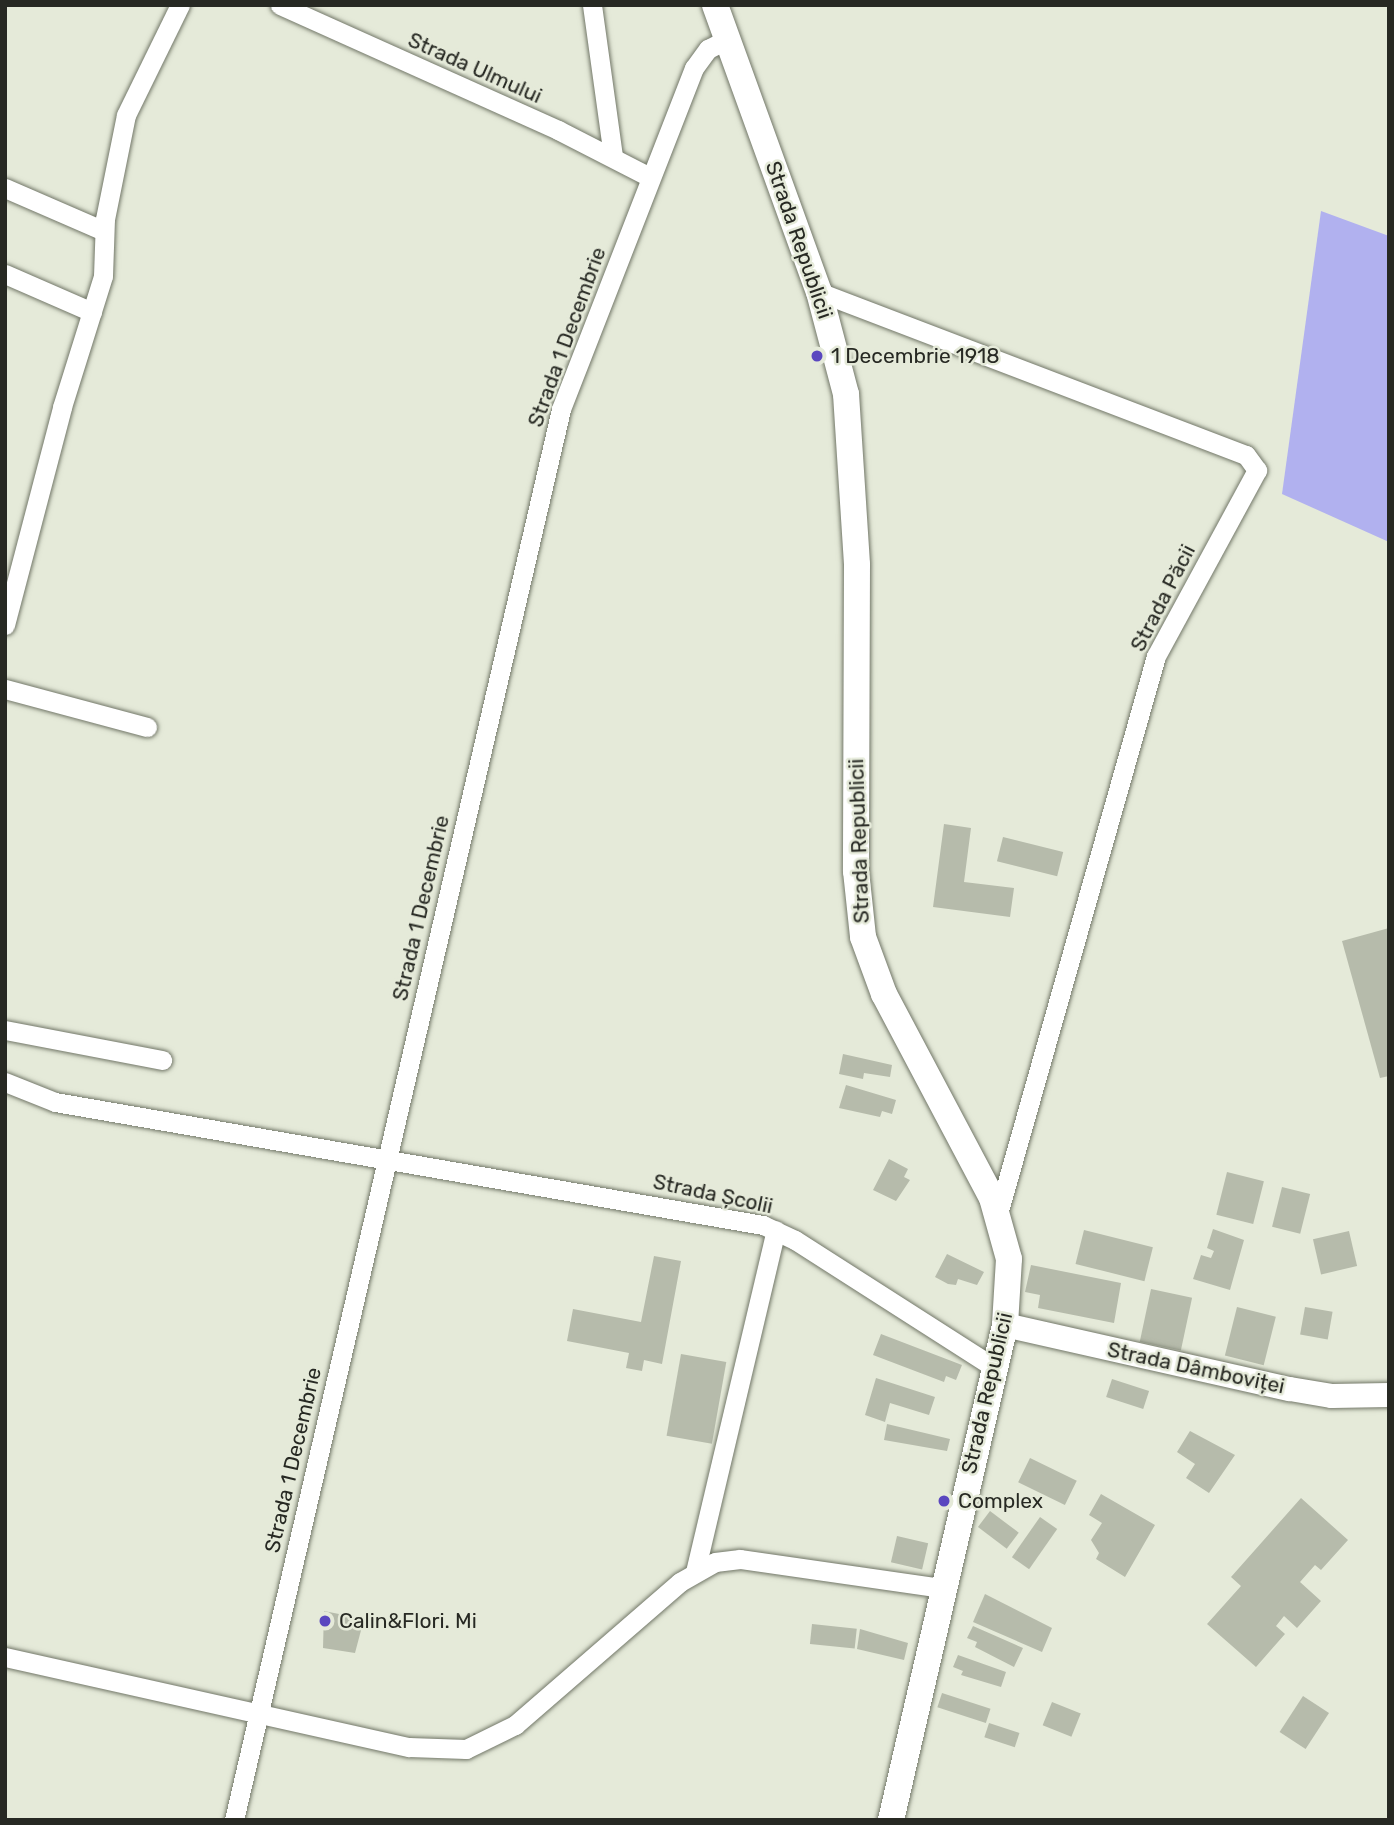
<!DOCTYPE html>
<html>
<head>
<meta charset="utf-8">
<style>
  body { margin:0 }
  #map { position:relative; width:1394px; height:1825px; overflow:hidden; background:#e5ead9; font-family:Rubik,sans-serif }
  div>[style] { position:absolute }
  .green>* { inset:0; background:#b1b1ef }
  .building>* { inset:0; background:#b6bbab; transform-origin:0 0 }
  .roads { filter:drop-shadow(0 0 2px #727768) drop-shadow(0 0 2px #727768) }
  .minor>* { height:19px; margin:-9.5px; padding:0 9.5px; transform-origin:9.5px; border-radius:9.5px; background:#fff }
  .tertiary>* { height:24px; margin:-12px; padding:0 12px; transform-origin:12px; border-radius:12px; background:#fff }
  .secondary>* { height:26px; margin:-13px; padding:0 13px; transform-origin:13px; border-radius:13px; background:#fff }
  .dots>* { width:19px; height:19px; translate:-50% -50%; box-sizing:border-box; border:4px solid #e5ead9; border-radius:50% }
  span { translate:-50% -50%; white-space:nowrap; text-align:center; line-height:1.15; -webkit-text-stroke:5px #e5ead9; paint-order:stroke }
  .street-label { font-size:21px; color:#272923 }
  .poi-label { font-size:21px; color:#272923 }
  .left { translate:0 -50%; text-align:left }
  .frame { position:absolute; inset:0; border:7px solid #272923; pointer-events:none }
</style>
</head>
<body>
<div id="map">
  <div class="green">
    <div style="clip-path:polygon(1321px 211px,1389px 236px,1389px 542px,1282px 494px)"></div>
  </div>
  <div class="building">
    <div style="clip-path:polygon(944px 824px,971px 828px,964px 882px,1014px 888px,1010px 917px,933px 907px)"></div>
    <div style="left:1003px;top:837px;width:62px;height:25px;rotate:14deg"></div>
    <div style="clip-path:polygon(1389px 928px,1389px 1076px,1380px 1078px,1342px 941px)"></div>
    <div style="clip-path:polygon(843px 1054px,892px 1065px,890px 1077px,864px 1073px,863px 1079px,839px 1074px)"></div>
    <div style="clip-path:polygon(846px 1085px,896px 1100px,892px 1114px,882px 1111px,880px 1117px,839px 1108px)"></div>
    <div style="clip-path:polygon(889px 1159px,908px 1169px,904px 1177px,910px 1180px,896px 1201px,873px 1190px)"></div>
    <div style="left:1227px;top:1172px;width:38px;height:44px;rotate:14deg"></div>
    <div style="left:1282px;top:1187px;width:29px;height:41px;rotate:14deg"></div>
    <div style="clip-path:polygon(1213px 1229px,1244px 1240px,1230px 1290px,1193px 1279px,1201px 1255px,1211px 1258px,1214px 1251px,1207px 1248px)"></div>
    <div style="left:1084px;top:1230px;width:71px;height:35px;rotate:14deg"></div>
    <div style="left:1349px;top:1231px;width:36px;height:37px;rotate:77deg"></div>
    <div style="clip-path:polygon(947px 1254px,984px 1272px,977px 1285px,958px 1279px,956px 1285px,948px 1284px,935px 1277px)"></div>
    <div style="clip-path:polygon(654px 1256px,681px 1261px,662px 1364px,644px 1360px,642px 1371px,626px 1368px,629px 1353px,567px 1341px,573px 1309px,641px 1322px)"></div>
    <div style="clip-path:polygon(1031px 1265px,1121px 1283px,1114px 1323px,1038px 1308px,1040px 1295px,1025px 1292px)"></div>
    <div style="left:1151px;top:1289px;width:42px;height:54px;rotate:12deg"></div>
    <div style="left:1237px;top:1307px;width:40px;height:50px;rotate:14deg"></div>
    <div style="left:1305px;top:1307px;width:28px;height:28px;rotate:10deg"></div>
    <div style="clip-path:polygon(881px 1334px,962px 1365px,956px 1380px,946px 1376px,944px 1382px,873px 1355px)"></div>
    <div style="left:681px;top:1354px;width:46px;height:83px;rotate:10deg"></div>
    <div style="clip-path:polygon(876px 1378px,935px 1397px,929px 1415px,890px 1403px,885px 1422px,865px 1415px)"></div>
    <div style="left:1112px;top:1379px;width:39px;height:19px;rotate:18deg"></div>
    <div style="clip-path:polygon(887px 1424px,950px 1439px,947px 1451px,884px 1440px)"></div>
    <div style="clip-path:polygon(1190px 1431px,1235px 1455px,1209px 1493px,1186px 1478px,1195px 1464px,1177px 1452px)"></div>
    <div style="left:1030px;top:1458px;width:52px;height:27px;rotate:26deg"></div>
    <div style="clip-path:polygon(1101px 1494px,1155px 1525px,1125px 1577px,1096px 1559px,1099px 1553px,1091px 1540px,1102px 1523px,1089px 1515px)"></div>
    <div style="clip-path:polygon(1301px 1498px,1348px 1540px,1321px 1570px,1315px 1565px,1300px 1582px,1321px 1601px,1297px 1628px,1284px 1616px,1276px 1626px,1285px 1634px,1256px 1667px,1207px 1624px,1241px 1586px,1231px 1577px)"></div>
    <div style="left:990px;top:1511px;width:36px;height:20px;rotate:37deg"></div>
    <div style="left:1040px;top:1517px;width:21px;height:49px;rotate:35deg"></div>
    <div style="left:897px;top:1536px;width:32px;height:27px;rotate:13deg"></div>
    <div style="clip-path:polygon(985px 1594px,1052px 1628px,1042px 1652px,973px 1622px)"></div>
    <div style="clip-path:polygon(324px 1611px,364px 1619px,355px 1653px,323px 1648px)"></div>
    <div style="left:812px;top:1624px;width:45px;height:20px;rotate:6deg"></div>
    <div style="clip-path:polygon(973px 1626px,1023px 1648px,1014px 1667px,975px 1647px,977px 1642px,967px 1638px)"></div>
    <div style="clip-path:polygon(860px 1629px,908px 1643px,904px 1660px,857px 1649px)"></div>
    <div style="clip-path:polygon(958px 1655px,1006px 1672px,1001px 1687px,961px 1675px,963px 1671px,953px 1667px)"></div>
    <div style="left:942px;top:1693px;width:51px;height:15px;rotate:18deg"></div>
    <div style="left:1303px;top:1696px;width:31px;height:43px;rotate:33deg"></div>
    <div style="left:1052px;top:1702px;width:31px;height:25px;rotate:22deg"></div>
    <div style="left:989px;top:1723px;width:32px;height:15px;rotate:18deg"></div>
  </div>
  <div class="roads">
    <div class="minor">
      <div style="left:280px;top:5px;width:305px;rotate:24.2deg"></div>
      <div style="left:558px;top:130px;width:103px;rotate:27.1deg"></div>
      <div style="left:592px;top:5px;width:153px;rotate:82.1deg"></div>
      <div style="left:5px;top:188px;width:108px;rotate:23.5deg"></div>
      <div style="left:5px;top:274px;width:95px;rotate:23.6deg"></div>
      <div style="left:819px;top:292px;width:457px;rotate:20.9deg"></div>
      <div style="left:1246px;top:455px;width:19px;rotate:54deg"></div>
      <div style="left:1257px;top:470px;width:212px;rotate:118.5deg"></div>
      <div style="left:1156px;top:656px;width:580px;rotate:105.81deg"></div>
      <div style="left:5px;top:625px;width:225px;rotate:-75.3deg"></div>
      <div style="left:62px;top:407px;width:137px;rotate:-72.6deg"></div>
      <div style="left:103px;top:276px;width:57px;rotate:-88deg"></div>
      <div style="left:105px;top:219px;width:106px;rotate:-78.6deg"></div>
      <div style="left:126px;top:115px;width:123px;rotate:-63.9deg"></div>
      <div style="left:5px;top:689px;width:147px;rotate:15deg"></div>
      <div style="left:5px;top:1030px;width:160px;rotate:10.8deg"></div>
      <div style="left:5px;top:1082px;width:54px;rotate:21.8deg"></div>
      <div style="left:55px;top:1102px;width:719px;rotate:9.86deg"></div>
      <div style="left:763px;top:1225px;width:35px;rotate:25deg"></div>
      <div style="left:795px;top:1240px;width:237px;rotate:32.6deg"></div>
      <div style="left:695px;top:1572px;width:351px;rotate:-76.7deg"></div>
      <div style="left:5px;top:1657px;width:414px;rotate:12.6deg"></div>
      <div style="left:409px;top:1747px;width:57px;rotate:2deg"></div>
      <div style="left:466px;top:1749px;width:55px;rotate:-26.1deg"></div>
      <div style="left:515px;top:1725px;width:218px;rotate:-40.9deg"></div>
      <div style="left:680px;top:1582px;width:40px;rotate:-29.7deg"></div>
      <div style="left:715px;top:1562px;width:25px;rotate:-7deg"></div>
      <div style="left:740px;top:1559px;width:204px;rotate:8.2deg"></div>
      <div style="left:234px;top:1820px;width:1448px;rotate:-76.95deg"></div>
      <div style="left:561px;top:409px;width:366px;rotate:-68.7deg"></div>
      <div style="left:694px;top:68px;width:24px;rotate:-54deg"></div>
      <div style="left:708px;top:49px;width:22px;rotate:-27deg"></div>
    </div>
    <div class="tertiary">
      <div style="left:1005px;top:1325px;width:292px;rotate:12.7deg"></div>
      <div style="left:1290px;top:1389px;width:43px;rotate:9.5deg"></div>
      <div style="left:1332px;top:1396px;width:57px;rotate:-1deg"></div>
    </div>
    <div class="secondary">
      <div style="left:715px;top:5px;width:305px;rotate:70.1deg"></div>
      <div style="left:819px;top:292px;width:106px;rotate:75.2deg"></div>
      <div style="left:846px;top:394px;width:171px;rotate:86.3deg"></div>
      <div style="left:857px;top:565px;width:306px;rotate:90.2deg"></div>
      <div style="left:856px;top:871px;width:66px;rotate:83.9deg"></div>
      <div style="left:863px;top:937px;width:61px;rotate:69.8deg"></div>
      <div style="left:884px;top:994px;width:231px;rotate:62.1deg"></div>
      <div style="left:992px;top:1198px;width:63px;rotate:74.4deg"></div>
      <div style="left:1009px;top:1259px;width:66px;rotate:93.5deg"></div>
      <div style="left:1005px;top:1325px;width:508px;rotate:102.97deg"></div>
    </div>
  </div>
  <div class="dots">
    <div style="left:817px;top:356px;background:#5a47bf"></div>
    <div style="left:944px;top:1501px;background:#5a47bf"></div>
    <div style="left:325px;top:1621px;background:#5a47bf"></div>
  </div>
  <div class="street-label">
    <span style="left:475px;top:68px;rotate:24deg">Strada Ulmului</span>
    <span style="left:799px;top:240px;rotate:71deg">Strada Republicii</span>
    <span style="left:567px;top:337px;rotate:-70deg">Strada 1 Decembrie</span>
    <span style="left:1163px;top:598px;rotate:-63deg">Strada Păcii</span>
    <span style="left:859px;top:841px;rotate:-92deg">Strada Republicii</span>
    <span style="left:421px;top:908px;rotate:-77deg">Strada 1 Decembrie</span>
    <span style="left:713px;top:1194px;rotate:12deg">Strada Școlii</span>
    <span style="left:1196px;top:1368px;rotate:12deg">Strada Dâmboviței</span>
    <span style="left:987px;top:1393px;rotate:-77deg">Strada Republicii</span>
    <span style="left:293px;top:1460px;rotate:-77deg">Strada 1 Decembrie</span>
  </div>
  <div class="poi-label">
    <span class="left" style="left:831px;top:356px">1 Decembrie 1918</span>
    <span class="left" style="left:958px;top:1501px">Complex</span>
    <span class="left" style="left:339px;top:1621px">Calin&amp;Flori. Mi</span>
  </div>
  <div class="frame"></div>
</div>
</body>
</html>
